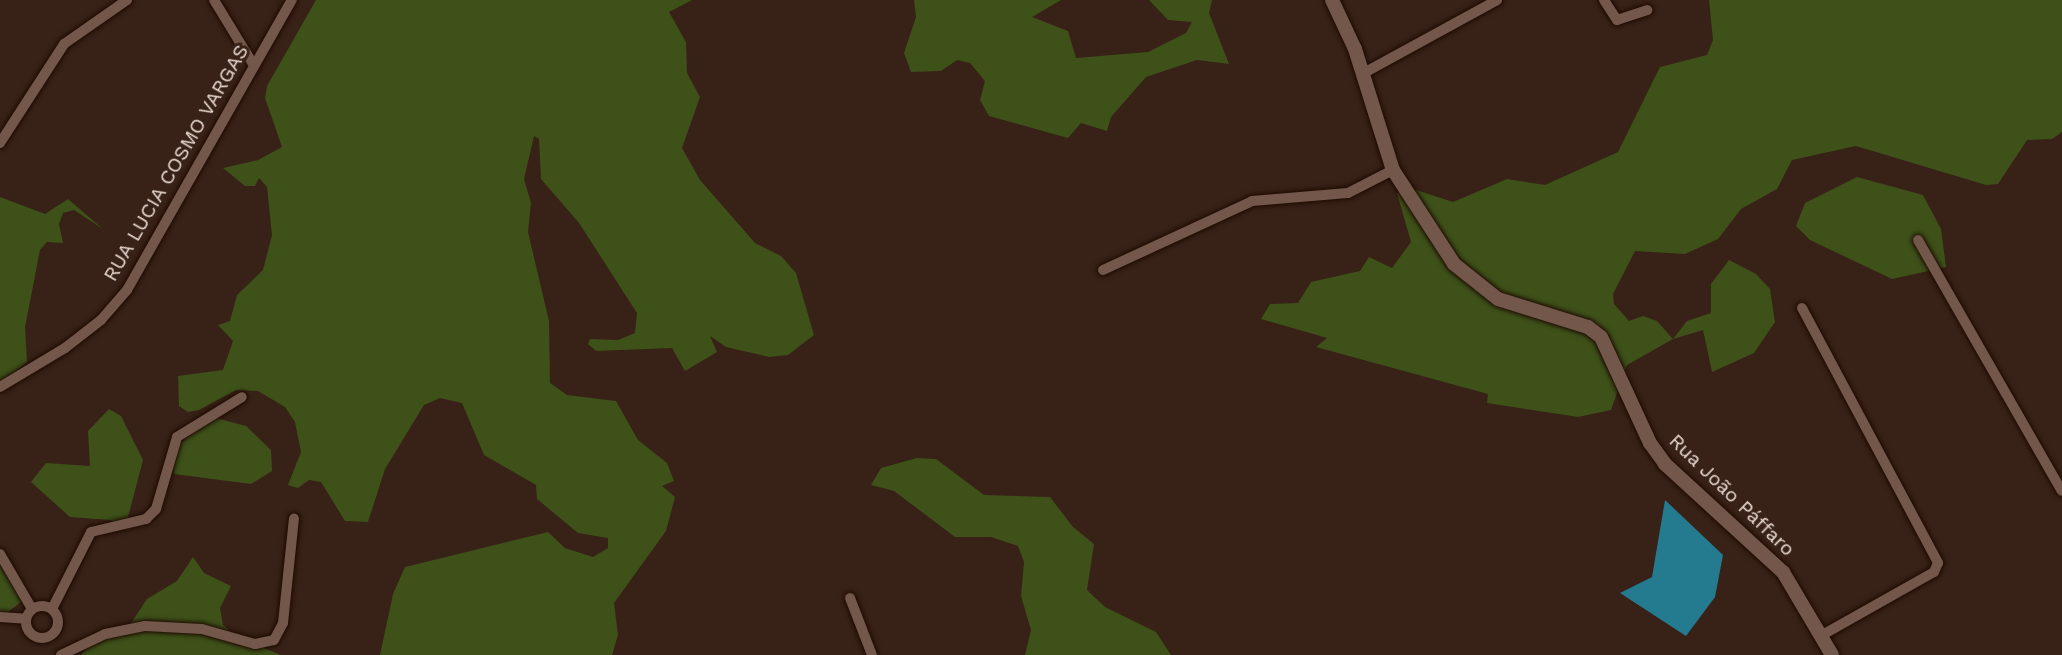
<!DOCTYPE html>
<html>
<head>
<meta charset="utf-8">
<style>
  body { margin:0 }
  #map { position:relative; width:2062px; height:655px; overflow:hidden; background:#382116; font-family:"Work Sans",sans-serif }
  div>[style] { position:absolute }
  .green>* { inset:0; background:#3d5119 }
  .water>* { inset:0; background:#247b8f }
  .roads { filter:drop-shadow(0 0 2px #1e0a02) drop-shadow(0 0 2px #1e0a02) }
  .minor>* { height:10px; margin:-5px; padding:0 5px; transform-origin:5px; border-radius:5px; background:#72574a }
  .minor>.ring { margin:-5px; padding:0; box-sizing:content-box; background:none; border:10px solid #72574a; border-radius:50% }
  .tertiary>* { height:14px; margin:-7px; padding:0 7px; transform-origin:7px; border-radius:7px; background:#72574a }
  span { translate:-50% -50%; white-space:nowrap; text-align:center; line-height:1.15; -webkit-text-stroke:6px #382116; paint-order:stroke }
  .street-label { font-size:20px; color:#e8d9d1 }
</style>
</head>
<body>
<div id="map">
  <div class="green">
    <div style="clip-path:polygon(316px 0,692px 0,669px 12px,686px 42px,687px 73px,700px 97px,682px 148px,700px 180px,755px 243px,781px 256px,796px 273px,814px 335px,788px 355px,769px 357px,726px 347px,710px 336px,717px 352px,685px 371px,672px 348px,596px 351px,588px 344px,590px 339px,618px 340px,635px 333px,637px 313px,579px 223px,541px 179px,539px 139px,534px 136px,524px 179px,531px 203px,528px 232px,549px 321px,550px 383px,567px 395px,616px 401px,638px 440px,667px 463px,674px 481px,662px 486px,675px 497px,666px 531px,614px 603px,618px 635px,612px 655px,380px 655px,393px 594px,405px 567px,548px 532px,565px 548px,593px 557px,608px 548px,608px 538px,578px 533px,537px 499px,536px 485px,484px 455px,462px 403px,440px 398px,424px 405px,385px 469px,368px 522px,345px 521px,321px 482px,309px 480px,298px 488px,288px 485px,301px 452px,295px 422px,285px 407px,258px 391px,236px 390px,199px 410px,188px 412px,179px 406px,178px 376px,223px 370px,233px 341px,218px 325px,230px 321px,237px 295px,263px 270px,272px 235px,267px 187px,259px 178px,255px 186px,245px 186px,223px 168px,258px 160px,282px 147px,265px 98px,267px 86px)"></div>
    <div style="clip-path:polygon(914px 0,1061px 0,1032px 17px,1068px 31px,1076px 58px,1148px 52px,1186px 33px,1192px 22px,1168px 20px,1149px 0,1212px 0,1209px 13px,1229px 64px,1197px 60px,1146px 77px,1111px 117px,1107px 131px,1081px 123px,1068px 138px,989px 116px,980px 100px,985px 81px,970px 63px,957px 60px,941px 71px,911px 72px,904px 53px,916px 17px)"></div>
    <div style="clip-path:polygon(1709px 0,2062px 0,2062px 132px,2052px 139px,2027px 140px,1998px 184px,1986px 185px,1856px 146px,1792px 160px,1777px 189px,1741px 209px,1718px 239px,1685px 254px,1635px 251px,1613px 294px,1614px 304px,1629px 321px,1643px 316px,1657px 321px,1673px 339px,1687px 321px,1711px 313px,1711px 284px,1729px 260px,1756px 274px,1770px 289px,1775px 322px,1754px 353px,1712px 372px,1703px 330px,1673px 339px,1627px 365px,1611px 410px,1578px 417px,1487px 403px,1488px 394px,1316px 347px,1327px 338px,1261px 319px,1270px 304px,1298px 303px,1311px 282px,1360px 271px,1369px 257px,1392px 268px,1411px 242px,1397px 193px,1416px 190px,1453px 202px,1507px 179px,1545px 185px,1618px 152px,1660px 67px,1707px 55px,1713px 40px)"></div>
    <div style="clip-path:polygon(1857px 177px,1923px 195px,1941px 229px,1946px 267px,1892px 279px,1810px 240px,1796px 226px,1805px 203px)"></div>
    <div style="clip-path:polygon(0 197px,45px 214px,68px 199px,103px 229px,74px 210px,63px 213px,59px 224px,63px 243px,47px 242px,40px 250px,25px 327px,27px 362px,0 385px)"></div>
    <div style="clip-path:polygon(109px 409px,121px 416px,143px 460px,127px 521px,120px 527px,110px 520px,70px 517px,31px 482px,46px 463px,90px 466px,88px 431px)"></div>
    <div style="clip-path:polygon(208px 416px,246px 426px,271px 450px,272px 471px,251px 484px,174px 474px,171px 453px)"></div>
    <div style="clip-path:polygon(917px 458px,936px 459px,984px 495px,1050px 497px,1073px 527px,1094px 544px,1087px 590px,1105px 607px,1156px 632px,1171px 655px,1025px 655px,1031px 630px,1021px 596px,1024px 562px,1018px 546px,991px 537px,955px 537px,894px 491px,871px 485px,881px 468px)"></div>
    <div style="clip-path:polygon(193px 557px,204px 573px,231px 586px,220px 608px,223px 625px,237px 637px,281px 655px,81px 655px,93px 642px,126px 631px,147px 599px,177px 581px)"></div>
    <div style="clip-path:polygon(0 563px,21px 586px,21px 602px,0 618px)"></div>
  </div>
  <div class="water">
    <div style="clip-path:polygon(1665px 500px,1723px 555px,1715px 597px,1686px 636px,1620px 593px,1652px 577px)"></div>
  </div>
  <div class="roads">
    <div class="minor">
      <div style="left:214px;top:0;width:75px;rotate:58.6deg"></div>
      <div style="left:1604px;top:0;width:24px;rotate:57deg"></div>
      <div style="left:1617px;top:20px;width:32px;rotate:-18deg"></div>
      <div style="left:1362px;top:74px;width:154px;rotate:-28.7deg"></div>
      <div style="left:0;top:143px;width:118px;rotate:-57.1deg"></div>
      <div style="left:64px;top:44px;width:77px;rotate:-34.9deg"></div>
      <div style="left:1918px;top:240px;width:289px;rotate:60.2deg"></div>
      <div style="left:1103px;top:270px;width:164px;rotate:-24.8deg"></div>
      <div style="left:1252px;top:201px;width:96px;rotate:-4.8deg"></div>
      <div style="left:1348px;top:193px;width:51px;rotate:-27.1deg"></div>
      <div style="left:1802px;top:308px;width:289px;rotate:61.9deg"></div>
      <div style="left:1938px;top:563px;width:10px;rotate:114deg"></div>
      <div style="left:1934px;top:572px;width:129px;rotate:150.6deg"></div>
      <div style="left:0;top:387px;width:76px;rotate:-31deg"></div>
      <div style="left:65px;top:348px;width:46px;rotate:-37.9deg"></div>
      <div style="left:101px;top:320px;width:40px;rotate:-49deg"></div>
      <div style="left:127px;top:290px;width:334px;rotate:-60.4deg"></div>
      <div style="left:0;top:554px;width:64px;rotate:59.8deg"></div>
      <div style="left:850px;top:598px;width:61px;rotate:68.9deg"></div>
      <div class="ring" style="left:26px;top:606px;width:22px;height:22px"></div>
      <div style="left:52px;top:609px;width:86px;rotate:-63.1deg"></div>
      <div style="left:91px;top:532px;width:57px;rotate:-13.3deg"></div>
      <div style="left:146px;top:519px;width:14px;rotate:-45deg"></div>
      <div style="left:156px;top:509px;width:75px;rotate:-73.7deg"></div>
      <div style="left:177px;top:437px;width:76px;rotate:-31.6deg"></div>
      <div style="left:0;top:617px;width:26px;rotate:4deg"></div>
      <div style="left:61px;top:655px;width:49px;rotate:-25.5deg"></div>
      <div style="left:105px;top:634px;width:41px;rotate:-11.3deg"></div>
      <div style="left:145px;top:626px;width:57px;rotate:3deg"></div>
      <div style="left:202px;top:629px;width:55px;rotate:15.8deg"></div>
      <div style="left:255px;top:644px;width:19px;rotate:-12deg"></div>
      <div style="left:274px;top:640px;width:19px;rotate:-62deg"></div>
      <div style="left:283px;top:623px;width:105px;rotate:-84deg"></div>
    </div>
    <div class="tertiary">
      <div style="left:1332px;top:0;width:54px;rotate:64.9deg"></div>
      <div style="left:1355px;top:49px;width:127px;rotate:72.6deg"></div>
      <div style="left:1393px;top:170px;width:112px;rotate:57deg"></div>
      <div style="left:1454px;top:264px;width:56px;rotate:38.5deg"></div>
      <div style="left:1498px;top:299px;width:94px;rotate:17.3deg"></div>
      <div style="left:1588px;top:327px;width:16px;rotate:38deg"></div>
      <div style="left:1601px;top:337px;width:117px;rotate:65.2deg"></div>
      <div style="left:1650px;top:443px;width:26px;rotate:54deg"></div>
      <div style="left:1665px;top:464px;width:160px;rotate:42.5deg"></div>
      <div style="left:1783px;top:572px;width:96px;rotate:59.4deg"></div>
    </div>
  </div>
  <div class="street-label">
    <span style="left:176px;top:163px;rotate:-60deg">RUA LUCIA COSMO VARGAS</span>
    <span style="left:1732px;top:495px;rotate:44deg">Rua João Páffaro</span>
  </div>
</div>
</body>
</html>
